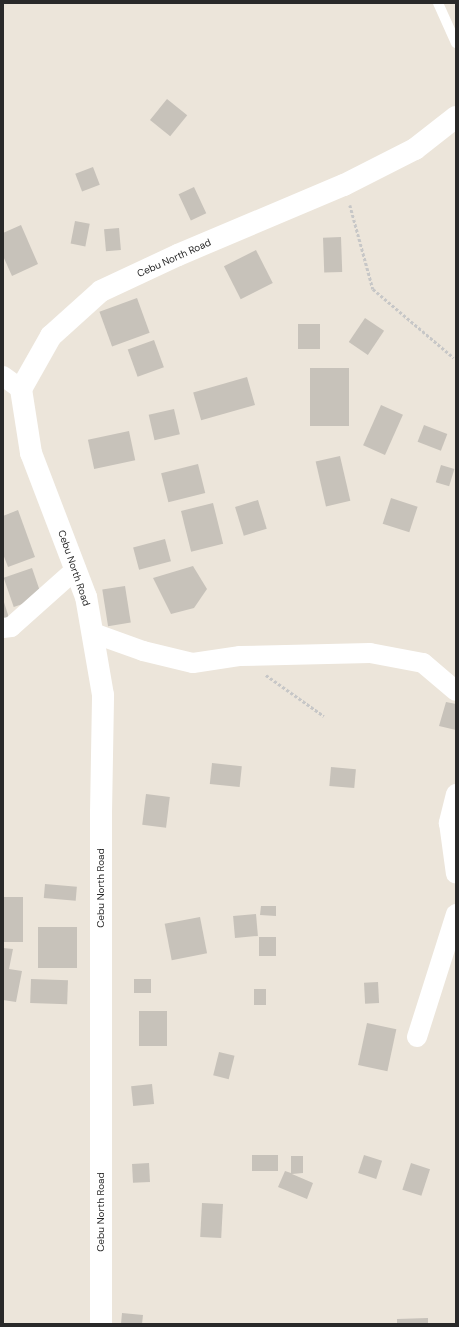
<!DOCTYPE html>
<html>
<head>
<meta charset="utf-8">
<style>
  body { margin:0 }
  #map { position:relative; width:459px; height:1327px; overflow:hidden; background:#ece5da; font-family:"DM Sans",sans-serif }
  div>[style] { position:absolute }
  .building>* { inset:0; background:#c7c2ba; transform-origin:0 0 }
  .path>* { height:2.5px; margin-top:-1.25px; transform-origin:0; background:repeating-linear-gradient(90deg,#c7c7c7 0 3px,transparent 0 5px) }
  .lane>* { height:10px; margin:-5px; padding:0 5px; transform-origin:5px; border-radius:5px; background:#fff }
  .street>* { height:20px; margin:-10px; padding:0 10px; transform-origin:10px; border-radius:10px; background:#fff }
  .secondary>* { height:22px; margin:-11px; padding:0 11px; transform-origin:11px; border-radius:11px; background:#fff }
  span { translate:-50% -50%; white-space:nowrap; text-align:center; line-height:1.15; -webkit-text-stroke:3px #fff; paint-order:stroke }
  .street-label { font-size:10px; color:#292929 }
  .frame { position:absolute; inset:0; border:4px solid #292929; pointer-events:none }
</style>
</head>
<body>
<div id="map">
  <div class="building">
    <div style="left:167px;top:99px;width:26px;height:27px;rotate:39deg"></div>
    <div style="left:93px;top:167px;width:19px;height:19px;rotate:69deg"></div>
    <div style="left:194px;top:187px;width:29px;height:17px;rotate:65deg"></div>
    <div style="left:75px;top:221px;width:15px;height:23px;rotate:11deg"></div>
    <div style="clip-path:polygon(21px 225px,38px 264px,12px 276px,3px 256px,3px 233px)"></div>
    <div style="left:119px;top:228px;width:22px;height:15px;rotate:85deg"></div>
    <div style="left:341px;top:237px;width:35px;height:18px;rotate:88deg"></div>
    <div style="left:256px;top:250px;width:37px;height:36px;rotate:63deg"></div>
    <div style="left:137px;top:298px;width:37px;height:40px;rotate:70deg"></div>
    <div style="left:365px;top:318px;width:23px;height:29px;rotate:34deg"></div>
    <div style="left:298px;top:324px;width:22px;height:25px"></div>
    <div style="left:154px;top:340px;width:29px;height:28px;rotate:70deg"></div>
    <div style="left:310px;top:368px;width:39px;height:58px"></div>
    <div style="left:247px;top:377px;width:29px;height:56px;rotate:74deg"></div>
    <div style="left:381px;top:405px;width:24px;height:44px;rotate:24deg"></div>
    <div style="left:174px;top:409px;width:26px;height:26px;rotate:77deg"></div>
    <div style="left:424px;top:425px;width:25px;height:18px;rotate:21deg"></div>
    <div style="left:129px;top:431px;width:30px;height:42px;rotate:78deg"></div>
    <div style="left:340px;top:456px;width:46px;height:25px;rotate:77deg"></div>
    <div style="left:198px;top:464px;width:30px;height:38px;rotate:76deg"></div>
    <div style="left:441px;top:465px;width:14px;height:18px;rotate:17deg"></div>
    <div style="left:391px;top:498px;width:28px;height:27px;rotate:18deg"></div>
    <div style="left:258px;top:500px;width:30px;height:24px;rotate:73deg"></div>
    <div style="left:213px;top:503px;width:42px;height:33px;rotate:76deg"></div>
    <div style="clip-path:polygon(18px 510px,35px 557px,8px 567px,3px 554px,3px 516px)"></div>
    <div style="left:165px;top:539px;width:23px;height:33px;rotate:75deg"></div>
    <div style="clip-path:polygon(193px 566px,207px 589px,194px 608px,171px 614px,153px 578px)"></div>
    <div style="left:32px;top:568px;width:31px;height:30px;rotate:71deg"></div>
    <div style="left:125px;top:586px;width:37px;height:23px;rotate:81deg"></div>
    <div style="clip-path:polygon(3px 599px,9px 618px,3px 620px)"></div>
    <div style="clip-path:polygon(446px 702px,456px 704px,456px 730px,439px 726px)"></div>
    <div style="left:212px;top:763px;width:30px;height:21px;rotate:6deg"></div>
    <div style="left:331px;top:767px;width:25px;height:19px;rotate:5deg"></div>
    <div style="left:146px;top:794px;width:24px;height:31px;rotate:7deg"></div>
    <div style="left:45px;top:884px;width:32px;height:14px;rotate:5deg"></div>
    <div style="left:3px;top:897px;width:20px;height:45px"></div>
    <div style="clip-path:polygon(261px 906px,276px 906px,276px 916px,260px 915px)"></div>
    <div style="left:256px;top:914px;width:22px;height:23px;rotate:85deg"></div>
    <div style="left:200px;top:917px;width:37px;height:36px;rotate:79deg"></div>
    <div style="left:38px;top:927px;width:39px;height:41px"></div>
    <div style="left:276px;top:937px;width:19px;height:17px;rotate:90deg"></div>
    <div style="clip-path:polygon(3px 948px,13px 949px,9px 969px,22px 971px,16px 1002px,3px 1000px)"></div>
    <div style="left:31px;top:979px;width:37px;height:24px;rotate:2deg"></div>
    <div style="left:151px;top:979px;width:14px;height:17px;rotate:90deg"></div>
    <div style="left:378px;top:982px;width:21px;height:14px;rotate:87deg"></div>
    <div style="left:266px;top:989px;width:16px;height:12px;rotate:90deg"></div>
    <div style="left:167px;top:1011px;width:35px;height:28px;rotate:90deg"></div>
    <div style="left:367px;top:1023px;width:30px;height:43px;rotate:12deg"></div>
    <div style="left:219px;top:1052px;width:16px;height:24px;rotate:14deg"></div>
    <div style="left:152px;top:1084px;width:20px;height:21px;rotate:84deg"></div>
    <div style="left:252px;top:1155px;width:26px;height:16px"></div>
    <div style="left:364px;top:1155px;width:19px;height:19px;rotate:18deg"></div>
    <div style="clip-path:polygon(291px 1156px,303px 1156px,303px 1173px,292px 1174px,313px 1183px,307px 1199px,278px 1187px,285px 1171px,291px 1173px)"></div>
    <div style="left:149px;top:1163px;width:19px;height:17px;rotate:87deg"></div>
    <div style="left:411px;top:1163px;width:20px;height:28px;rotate:18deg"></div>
    <div style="left:202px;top:1203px;width:21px;height:34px;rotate:3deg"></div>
    <div style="clip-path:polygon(122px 1313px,143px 1315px,142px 1324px,121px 1324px)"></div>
    <div style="clip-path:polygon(428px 1318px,428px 1324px,397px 1324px,397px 1319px)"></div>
  </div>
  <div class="path">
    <div style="left:350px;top:205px;width:87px;rotate:74.7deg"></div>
    <div style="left:373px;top:289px;width:106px;rotate:40.4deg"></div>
    <div style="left:266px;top:675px;width:71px;rotate:35.3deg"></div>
  </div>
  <div class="lane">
    <div style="left:438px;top:3px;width:44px;rotate:65.8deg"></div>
  </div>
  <div class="street">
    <div style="left:3px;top:376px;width:22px;rotate:36deg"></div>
    <div style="left:3px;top:628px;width:8px;rotate:-7deg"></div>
    <div style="left:11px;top:627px;width:87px;rotate:-41.7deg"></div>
    <div style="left:93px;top:633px;width:53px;rotate:19.8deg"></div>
    <div style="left:143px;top:651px;width:51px;rotate:13.5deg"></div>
    <div style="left:193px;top:663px;width:48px;rotate:-8.5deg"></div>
    <div style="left:240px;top:656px;width:130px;rotate:-1.3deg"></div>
    <div style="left:370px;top:653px;width:54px;rotate:10.7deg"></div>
    <div style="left:423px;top:663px;width:43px;rotate:40.3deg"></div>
    <div style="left:456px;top:794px;width:30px;rotate:104deg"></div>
    <div style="left:449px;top:823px;width:51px;rotate:82.2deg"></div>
    <div style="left:417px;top:1037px;width:129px;rotate:-72.4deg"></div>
  </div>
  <div class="secondary">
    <div style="left:101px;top:1324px;width:511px;rotate:-90deg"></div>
    <div style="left:101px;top:813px;width:118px;rotate:-89deg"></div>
    <div style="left:103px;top:695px;width:99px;rotate:-99.8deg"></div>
    <div style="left:86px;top:597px;width:154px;rotate:-110.9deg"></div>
    <div style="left:31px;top:453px;width:65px;rotate:-98.9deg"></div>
    <div style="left:21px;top:389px;width:61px;rotate:-60.5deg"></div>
    <div style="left:51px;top:336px;width:67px;rotate:-42deg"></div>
    <div style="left:101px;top:291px;width:85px;rotate:-25.1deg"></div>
    <div style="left:178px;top:255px;width:180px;rotate:-22.9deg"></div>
    <div style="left:344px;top:185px;width:80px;rotate:-26.9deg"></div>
    <div style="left:415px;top:149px;width:52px;rotate:-38deg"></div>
  </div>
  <div class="street-label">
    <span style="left:174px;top:258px;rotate:-24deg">Cebu North Road</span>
    <span style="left:74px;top:568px;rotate:71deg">Cebu North Road</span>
    <span style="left:101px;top:888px;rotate:-90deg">Cebu North Road</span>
    <span style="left:101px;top:1212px;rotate:-90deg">Cebu North Road</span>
  </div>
  <div class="frame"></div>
</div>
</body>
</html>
